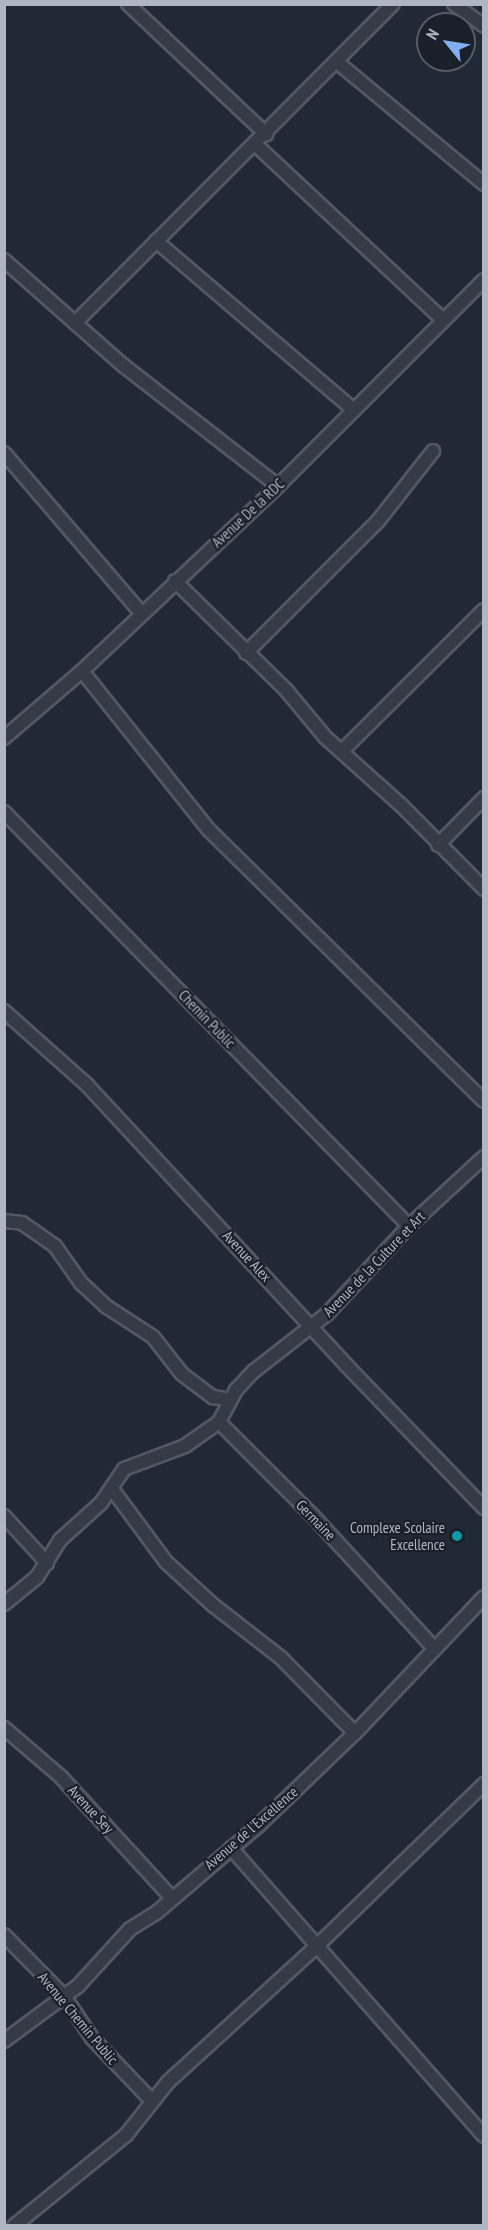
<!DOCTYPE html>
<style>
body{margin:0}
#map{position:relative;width:488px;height:2230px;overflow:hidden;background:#202935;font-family:"PT Sans Narrow",sans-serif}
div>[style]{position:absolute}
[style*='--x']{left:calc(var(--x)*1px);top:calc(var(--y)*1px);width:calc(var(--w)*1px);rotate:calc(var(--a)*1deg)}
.roads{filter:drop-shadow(2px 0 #515964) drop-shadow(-2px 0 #515964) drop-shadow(0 2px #515964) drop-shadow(0 -2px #515964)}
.minor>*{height:12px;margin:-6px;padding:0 6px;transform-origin:6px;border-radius:6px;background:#343b46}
.dots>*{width:16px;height:16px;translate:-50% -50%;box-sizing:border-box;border:3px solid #19202a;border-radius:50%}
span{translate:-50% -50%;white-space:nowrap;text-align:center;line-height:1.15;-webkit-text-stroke:4.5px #19202a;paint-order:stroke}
.street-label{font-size:15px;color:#aeb6c3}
.poi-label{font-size:15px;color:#aeb6c3}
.right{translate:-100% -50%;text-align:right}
.frame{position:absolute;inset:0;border:6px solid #aeb6c3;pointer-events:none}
.north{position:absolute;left:416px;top:12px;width:60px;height:60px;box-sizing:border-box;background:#19202a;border:2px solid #555c67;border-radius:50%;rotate:300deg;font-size:16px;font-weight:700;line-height:24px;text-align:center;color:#aeb6c3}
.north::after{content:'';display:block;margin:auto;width:21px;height:27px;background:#84aef2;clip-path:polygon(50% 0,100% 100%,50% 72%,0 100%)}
</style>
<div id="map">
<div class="roads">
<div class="minor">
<div style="--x:128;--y:4;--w:190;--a:43.3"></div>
<div style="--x:454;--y:4;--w:37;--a:36"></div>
<div style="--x:337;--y:62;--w:191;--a:39.7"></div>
<div style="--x:255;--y:144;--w:256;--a:43.1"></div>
<div style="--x:156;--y:241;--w:260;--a:40.5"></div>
<div style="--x:4;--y:260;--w:160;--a:41.5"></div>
<div style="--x:124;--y:366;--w:195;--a:37.9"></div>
<div style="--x:75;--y:323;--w:450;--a:-45.1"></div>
<div style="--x:4;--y:453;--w:211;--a:49.4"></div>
<div style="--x:175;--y:581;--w:156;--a:44.5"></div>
<div style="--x:286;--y:690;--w:61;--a:50.3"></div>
<div style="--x:325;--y:737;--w:103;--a:41.9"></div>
<div style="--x:402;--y:806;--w:117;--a:45.3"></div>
<div style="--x:246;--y:653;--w:187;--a:-45"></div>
<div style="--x:378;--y:521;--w:89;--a:-51.8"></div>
<div style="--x:82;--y:671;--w:203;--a:51.4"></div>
<div style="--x:209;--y:830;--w:386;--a:44.6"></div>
<div style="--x:4;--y:738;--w:103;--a:-40.7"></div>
<div style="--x:82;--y:671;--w:262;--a:-43.3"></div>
<div style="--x:273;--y:491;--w:298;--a:-45"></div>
<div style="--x:342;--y:751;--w:200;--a:-44.8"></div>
<div style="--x:4;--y:812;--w:579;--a:45.63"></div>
<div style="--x:438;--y:845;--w:66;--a:-45.6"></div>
<div style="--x:4;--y:1011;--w:111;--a:41.7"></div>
<div style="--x:87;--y:1085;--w:381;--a:47.2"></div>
<div style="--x:346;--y:1365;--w:199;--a:46"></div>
<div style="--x:4;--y:1221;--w:18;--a:6"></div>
<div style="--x:22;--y:1223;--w:40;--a:34.9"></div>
<div style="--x:55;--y:1246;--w:45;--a:54.9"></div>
<div style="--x:81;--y:1283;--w:35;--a:43"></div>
<div style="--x:107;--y:1307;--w:55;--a:33.1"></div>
<div style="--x:153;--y:1337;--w:47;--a:51.9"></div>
<div style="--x:182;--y:1374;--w:39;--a:37"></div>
<div style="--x:213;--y:1397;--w:18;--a:9"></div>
<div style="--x:219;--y:1422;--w:133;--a:45"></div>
<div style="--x:313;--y:1516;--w:180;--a:47.5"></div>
<div style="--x:112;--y:1489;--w:91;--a:53.5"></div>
<div style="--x:166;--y:1562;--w:64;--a:42.5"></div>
<div style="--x:213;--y:1605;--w:86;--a:37.9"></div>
<div style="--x:281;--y:1658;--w:105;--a:45.4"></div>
<div style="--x:4;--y:1516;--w:64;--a:47.5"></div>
<div style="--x:4;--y:1604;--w:43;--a:-39.3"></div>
<div style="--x:37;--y:1577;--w:44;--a:-58.1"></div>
<div style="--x:60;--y:1540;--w:55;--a:-42.1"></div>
<div style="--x:101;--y:1503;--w:41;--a:-55.9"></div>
<div style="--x:124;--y:1469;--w:65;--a:-20.7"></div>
<div style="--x:185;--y:1446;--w:42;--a:-35.2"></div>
<div style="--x:219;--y:1422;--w:36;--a:-62"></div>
<div style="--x:236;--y:1390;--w:26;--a:-47"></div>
<div style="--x:254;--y:1371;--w:93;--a:-38"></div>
<div style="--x:327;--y:1314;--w:120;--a:-47"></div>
<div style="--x:409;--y:1226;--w:102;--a:-42.6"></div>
<div style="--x:4;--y:1728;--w:75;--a:40.7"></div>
<div style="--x:61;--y:1777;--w:161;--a:47.5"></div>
<div style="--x:231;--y:1848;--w:383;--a:48.7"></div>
<div style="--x:4;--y:1935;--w:86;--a:45.5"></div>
<div style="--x:64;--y:1996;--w:50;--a:56.3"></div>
<div style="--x:92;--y:2038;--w:87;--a:46.4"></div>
<div style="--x:4;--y:2041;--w:92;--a:-36.6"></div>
<div style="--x:78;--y:1986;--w:77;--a:-47.6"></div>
<div style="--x:130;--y:1929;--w:31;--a:-32"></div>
<div style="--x:156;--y:1913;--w:135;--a:-40.5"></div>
<div style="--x:259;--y:1825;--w:133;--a:-43.8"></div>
<div style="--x:355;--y:1733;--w:187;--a:-46.5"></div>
<div style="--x:14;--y:2226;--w:144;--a:-39.1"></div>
<div style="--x:126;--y:2135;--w:68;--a:-51.6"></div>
<div style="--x:168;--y:2082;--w:205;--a:-42.4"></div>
<div style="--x:319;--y:1944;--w:230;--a:-44.1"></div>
</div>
</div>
<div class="dots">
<div style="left:457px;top:1536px;background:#0f9aa8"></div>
</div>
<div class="street-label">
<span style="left:248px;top:513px;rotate:-43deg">Avenue De la RDC</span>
<span style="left:207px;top:1019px;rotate:46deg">Chemin Public</span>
<span style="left:247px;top:1256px;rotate:47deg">Avenue Alex</span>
<span style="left:374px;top:1264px;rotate:-46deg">Avenue de la Culture et Art</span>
<span style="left:316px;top:1520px;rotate:46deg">Germaine</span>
<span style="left:91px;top:1809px;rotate:47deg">Avenue Sey</span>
<span style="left:251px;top:1828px;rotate:-41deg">Avenue de l'Excellence</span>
<span style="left:78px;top:2018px;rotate:50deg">Avenue Chemin Public</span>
</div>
<div class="poi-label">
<span class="right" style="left:445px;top:1536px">Complexe Scolaire<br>Excellence</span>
</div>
<div class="frame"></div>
<div class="north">N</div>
</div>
